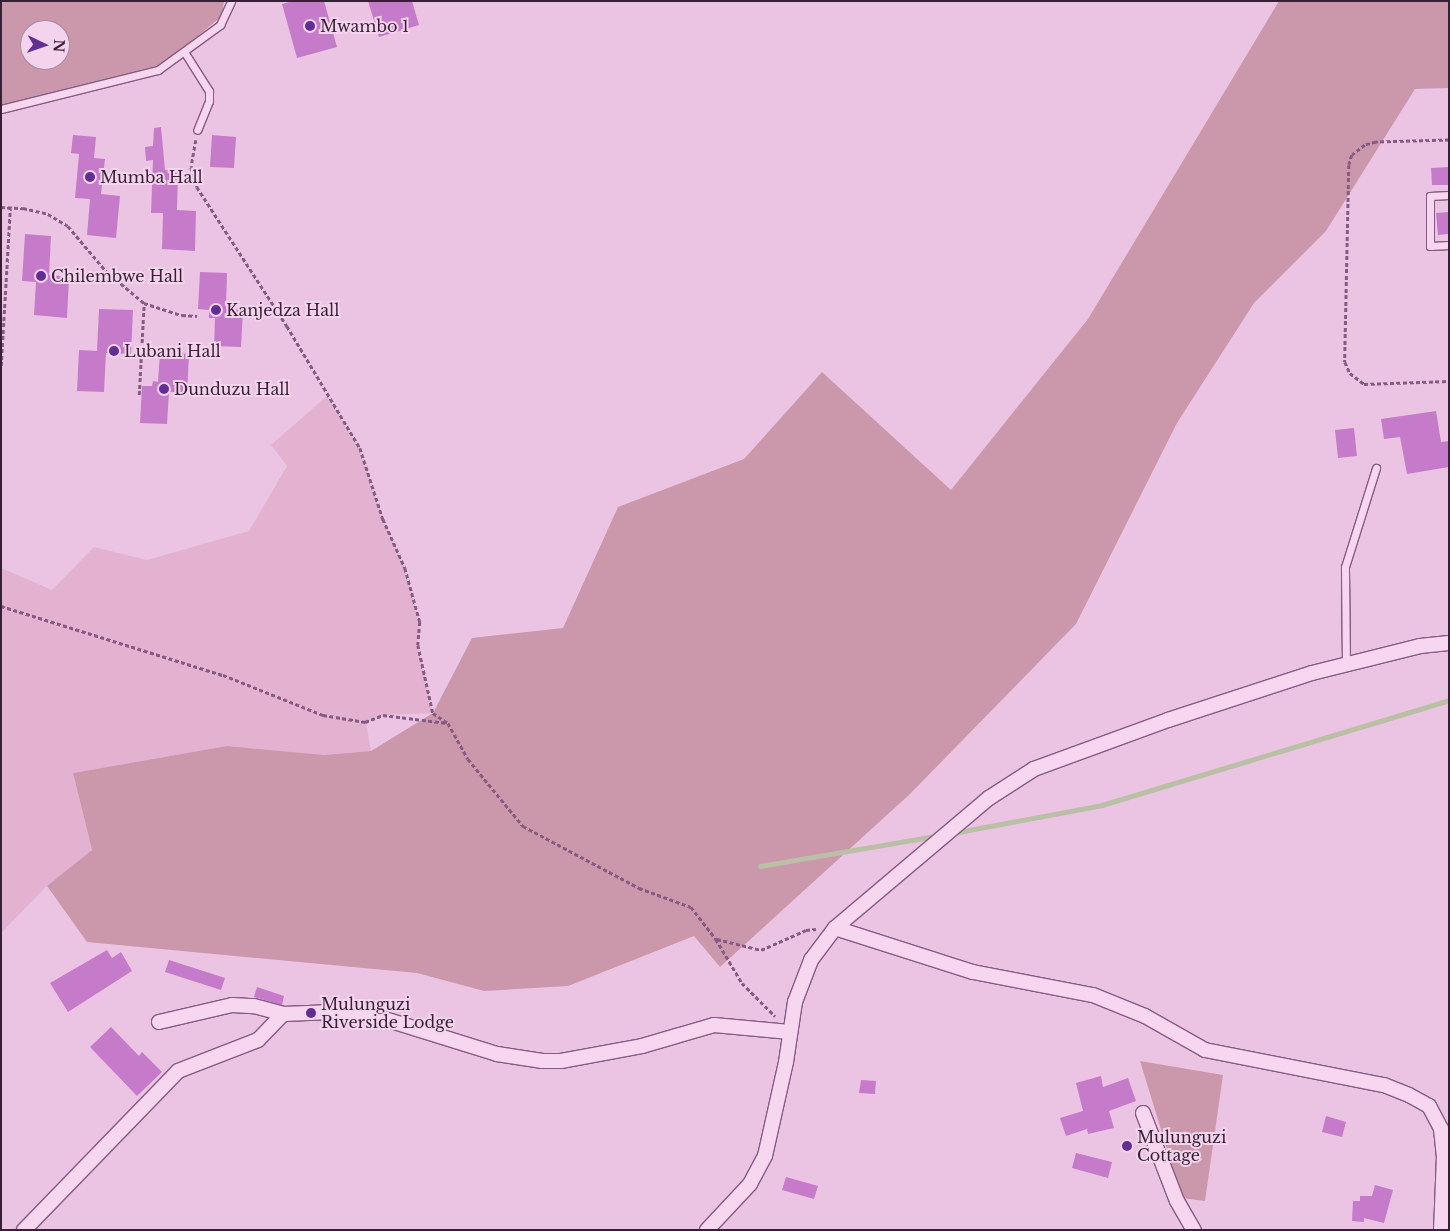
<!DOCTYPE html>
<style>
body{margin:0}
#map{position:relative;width:1450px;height:1231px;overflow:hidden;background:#ecc4e3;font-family:"Libre Baskerville",serif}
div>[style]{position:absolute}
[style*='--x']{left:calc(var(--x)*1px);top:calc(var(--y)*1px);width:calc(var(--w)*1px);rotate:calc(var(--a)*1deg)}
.farmland>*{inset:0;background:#e2b2d0}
.green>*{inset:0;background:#ca98aa}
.stream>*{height:4.5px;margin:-2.25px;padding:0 2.25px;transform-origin:2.25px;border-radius:2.25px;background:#b9c0a6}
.building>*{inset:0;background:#c57bc9}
.path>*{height:2.5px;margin-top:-1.25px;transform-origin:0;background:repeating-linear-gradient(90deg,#865b83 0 4px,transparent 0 6.5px)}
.roads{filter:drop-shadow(1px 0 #865b83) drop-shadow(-1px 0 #865b83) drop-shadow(0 1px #865b83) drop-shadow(0 -1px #865b83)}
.service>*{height:7px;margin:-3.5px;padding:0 3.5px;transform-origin:3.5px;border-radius:3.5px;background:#f7d7f0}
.minor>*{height:14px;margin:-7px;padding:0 7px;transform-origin:7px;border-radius:7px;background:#f7d7f0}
.dots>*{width:14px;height:14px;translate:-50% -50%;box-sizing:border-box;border:2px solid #f4d3ec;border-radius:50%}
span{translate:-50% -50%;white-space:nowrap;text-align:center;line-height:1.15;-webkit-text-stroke:4px #f4d3ec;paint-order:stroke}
.poi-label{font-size:16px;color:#371f36}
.left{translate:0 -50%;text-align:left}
.frame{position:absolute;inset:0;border:2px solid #371f36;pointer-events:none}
.north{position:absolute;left:20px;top:20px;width:50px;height:50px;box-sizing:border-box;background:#f4d3ec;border:1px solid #a88ba3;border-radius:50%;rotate:93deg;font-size:14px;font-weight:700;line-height:20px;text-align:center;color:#371f36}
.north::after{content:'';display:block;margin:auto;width:18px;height:22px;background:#632e93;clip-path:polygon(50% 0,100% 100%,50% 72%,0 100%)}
</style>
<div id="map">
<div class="farmland">
<div style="clip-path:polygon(327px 396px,360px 448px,383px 519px,405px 568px,420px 622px,418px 646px,433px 713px,383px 715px,366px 722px,371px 751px,324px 755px,227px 746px,73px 773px,92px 851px,47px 886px,1px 933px,1px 568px,52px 590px,94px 547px,147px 560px,249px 531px,287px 466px,271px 445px)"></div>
</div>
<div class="green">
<div style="clip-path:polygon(evenodd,1px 1px,224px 1px,222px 16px,153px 73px,1px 108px,1px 1px,30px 30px,60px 30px,60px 60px,30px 60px,30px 30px)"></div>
<div style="clip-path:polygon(1279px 1px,1449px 1px,1449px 88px,1415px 89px,1326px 231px,1254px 303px,1177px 423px,1076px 624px,910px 794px,720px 967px,694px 936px,568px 986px,484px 991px,417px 973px,87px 942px,47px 886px,92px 850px,73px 773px,227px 746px,324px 755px,371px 751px,433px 713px,472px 638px,563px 628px,618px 507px,744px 459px,822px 372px,951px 490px,1088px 319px)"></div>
<div style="clip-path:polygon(1140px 1061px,1223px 1075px,1205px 1201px,1182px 1198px)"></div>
</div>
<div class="stream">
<div style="--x:953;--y:833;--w:152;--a:-10.6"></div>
<div style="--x:1102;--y:805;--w:363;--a:-16.8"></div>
<div style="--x:760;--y:866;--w:179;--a:-9.7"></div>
</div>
<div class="building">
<div style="clip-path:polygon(293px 1px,324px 1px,337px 47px,297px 58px,282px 4px)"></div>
<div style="clip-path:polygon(368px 1px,412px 1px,419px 25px,379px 37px)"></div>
<div style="clip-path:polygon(161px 127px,165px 170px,178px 170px,177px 210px,196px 211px,195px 251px,162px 249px,163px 213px,151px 213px,153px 160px,146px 161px,145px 147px,153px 146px,154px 128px)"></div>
<div style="clip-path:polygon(73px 135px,96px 137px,94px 158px,105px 159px,101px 194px,120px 196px,116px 238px,87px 235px,90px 199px,75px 198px,79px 154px,71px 153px)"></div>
<div style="clip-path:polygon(212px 135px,236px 137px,234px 168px,210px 167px)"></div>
<div style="clip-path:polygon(1449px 167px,1449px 185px,1432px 185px,1431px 168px)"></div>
<div style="clip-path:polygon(1449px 212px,1449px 234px,1438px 235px,1436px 213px)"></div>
<div style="clip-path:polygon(25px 234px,51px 236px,49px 275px,69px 277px,67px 318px,34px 315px,36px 282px,22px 281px)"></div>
<div style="clip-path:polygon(200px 272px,227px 273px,226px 309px,243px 310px,241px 347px,214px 346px,215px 318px,209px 318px,209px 310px,198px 309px)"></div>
<div style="clip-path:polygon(99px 309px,133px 310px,131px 354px,106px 353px,104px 392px,77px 391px,79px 350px,97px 351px)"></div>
<div style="clip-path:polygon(160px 352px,189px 354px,187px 393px,169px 392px,167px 424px,140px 423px,142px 386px,152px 386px,153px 381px,158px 382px)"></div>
<div style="clip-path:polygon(1436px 411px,1441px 442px,1449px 441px,1449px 467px,1407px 474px,1400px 437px,1384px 439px,1381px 419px)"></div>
<div style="clip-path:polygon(1354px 428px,1357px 456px,1338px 458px,1335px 430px)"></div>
<div style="clip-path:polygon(107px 950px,112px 958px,121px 952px,132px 971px,68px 1012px,50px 983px)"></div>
<div style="clip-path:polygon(169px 960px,225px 978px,221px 990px,165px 972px)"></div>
<div style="clip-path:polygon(257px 987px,284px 996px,282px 1005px,254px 997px)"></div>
<div style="clip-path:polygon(111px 1027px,139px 1056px,142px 1052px,162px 1072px,137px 1096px,90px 1047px)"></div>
<div style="clip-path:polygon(1101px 1076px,1103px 1087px,1128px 1078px,1136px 1101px,1109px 1111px,1114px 1128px,1088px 1134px,1087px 1129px,1066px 1136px,1060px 1118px,1083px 1111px,1076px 1083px)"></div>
<div style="clip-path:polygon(861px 1080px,876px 1081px,875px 1094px,859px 1093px)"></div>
<div style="clip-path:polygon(1326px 1116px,1346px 1122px,1342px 1137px,1322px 1132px)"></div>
<div style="clip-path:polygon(1076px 1153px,1112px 1162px,1108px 1178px,1072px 1168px)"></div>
<div style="clip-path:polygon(786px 1177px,818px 1186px,814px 1199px,782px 1190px)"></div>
<div style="clip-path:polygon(1375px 1185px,1393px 1190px,1384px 1223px,1364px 1218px,1364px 1222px,1352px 1221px,1353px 1201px,1360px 1201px,1360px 1196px,1372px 1196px)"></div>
</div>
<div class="path">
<div style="--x:196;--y:140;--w:27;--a:100"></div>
<div style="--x:191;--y:167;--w:21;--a:73"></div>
<div style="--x:197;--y:187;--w:166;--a:57.1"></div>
<div style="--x:287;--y:326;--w:142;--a:59.1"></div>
<div style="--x:360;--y:448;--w:75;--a:72.1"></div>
<div style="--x:383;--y:519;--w:54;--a:65.8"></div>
<div style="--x:405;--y:568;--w:56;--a:74.5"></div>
<div style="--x:420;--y:622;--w:23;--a:95"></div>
<div style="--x:418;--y:645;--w:70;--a:77.6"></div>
<div style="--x:433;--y:713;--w:18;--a:34"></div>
<div style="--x:448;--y:723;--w:41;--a:60.9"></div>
<div style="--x:468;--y:759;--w:87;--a:50.6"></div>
<div style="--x:523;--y:826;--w:132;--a:28.1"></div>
<div style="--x:639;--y:888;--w:55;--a:20.1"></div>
<div style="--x:691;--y:907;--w:41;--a:52"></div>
<div style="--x:716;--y:939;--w:51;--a:59.4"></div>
<div style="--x:742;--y:983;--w:47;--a:45"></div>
<div style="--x:1449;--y:140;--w:73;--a:178.4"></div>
<div style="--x:1376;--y:142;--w:11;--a:165"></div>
<div style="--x:1365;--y:145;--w:16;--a:142"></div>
<div style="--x:1352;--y:155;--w:10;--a:107"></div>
<div style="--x:1349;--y:165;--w:197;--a:91.2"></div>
<div style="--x:1345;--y:362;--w:12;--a:66"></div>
<div style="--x:1350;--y:373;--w:18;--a:38"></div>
<div style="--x:1364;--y:384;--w:85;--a:-2"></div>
<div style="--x:1;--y:207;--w:22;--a:3"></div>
<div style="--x:23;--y:208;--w:26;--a:13"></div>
<div style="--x:48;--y:214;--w:23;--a:31"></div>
<div style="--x:68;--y:226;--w:59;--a:49.8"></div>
<div style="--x:106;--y:271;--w:50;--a:40.1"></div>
<div style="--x:144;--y:303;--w:40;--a:18"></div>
<div style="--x:182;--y:315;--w:15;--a:4"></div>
<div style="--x:1;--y:366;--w:158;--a:-86.7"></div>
<div style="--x:139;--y:395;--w:92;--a:-86.9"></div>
<div style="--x:1;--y:606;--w:232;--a:17.3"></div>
<div style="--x:223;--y:675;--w:108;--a:21.8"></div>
<div style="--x:323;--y:715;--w:43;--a:9.5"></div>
<div style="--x:365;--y:722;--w:19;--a:-21"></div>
<div style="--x:383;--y:715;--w:64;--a:7.1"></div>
<div style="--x:717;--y:939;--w:45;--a:14"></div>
<div style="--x:761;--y:950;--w:49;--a:-24"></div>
<div style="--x:806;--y:930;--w:10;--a:-6"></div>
</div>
<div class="roads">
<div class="service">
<div style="--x:185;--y:53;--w:45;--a:57.7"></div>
<div style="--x:209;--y:91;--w:10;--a:90"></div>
<div style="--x:209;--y:101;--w:31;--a:112"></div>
<div style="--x:1;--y:109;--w:162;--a:-14"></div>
<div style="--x:158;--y:70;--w:77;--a:-36"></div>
<div style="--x:220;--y:25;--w:26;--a:-65"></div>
<div style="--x:1449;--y:195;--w:19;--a:177"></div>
<div style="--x:1430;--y:196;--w:50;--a:90"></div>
<div style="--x:1430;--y:246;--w:19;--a:-3"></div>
<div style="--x:1346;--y:665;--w:98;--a:-90.6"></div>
<div style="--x:1345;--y:567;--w:104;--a:-72.6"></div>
</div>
<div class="minor">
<div style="--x:835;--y:928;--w:145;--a:17.7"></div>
<div style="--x:973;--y:972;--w:122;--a:10.9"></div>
<div style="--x:1093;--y:995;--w:56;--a:22"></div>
<div style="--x:1145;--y:1016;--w:69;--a:29.5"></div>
<div style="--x:1205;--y:1050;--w:182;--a:11.1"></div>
<div style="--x:1384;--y:1085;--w:27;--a:22"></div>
<div style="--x:1409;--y:1095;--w:23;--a:29"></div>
<div style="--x:1429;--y:1106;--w:26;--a:62"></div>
<div style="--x:1441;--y:1129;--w:27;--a:84"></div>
<div style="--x:1444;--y:1156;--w:74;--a:92.3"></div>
<div style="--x:159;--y:1022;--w:75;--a:-13.1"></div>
<div style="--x:232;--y:1005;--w:22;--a:3"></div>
<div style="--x:254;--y:1006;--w:30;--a:15"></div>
<div style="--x:1143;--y:1113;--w:94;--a:68.9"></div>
<div style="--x:1177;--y:1201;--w:34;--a:60"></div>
<div style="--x:24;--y:1230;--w:221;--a:-45.9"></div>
<div style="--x:178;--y:1071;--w:86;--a:-21.2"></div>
<div style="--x:258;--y:1040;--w:36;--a:-46"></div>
<div style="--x:283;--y:1014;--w:76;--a:-2.3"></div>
<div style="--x:359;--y:1011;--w:145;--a:17.3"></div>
<div style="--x:497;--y:1054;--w:46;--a:8.8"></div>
<div style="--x:542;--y:1061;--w:19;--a:0"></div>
<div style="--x:561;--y:1061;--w:82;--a:-10.5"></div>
<div style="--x:642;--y:1046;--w:75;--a:-16.3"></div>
<div style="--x:714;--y:1025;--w:76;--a:5.3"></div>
<div style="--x:707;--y:1230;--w:63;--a:-46.9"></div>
<div style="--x:750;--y:1184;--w:32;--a:-62"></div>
<div style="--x:765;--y:1156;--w:96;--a:-77.4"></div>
<div style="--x:786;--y:1062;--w:61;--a:-81.5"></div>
<div style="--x:795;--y:1002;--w:45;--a:-69.1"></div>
<div style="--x:811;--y:960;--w:40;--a:-53"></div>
<div style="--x:835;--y:928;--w:202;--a:-40.2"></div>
<div style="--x:989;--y:798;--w:54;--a:-32.8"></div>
<div style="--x:1034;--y:769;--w:143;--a:-20.1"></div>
<div style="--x:1168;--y:720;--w:151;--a:-18.1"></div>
<div style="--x:1312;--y:673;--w:111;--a:-14"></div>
<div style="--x:1420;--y:646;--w:29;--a:-6"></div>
</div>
</div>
<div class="dots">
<div style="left:310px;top:26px;background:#632e93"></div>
<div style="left:90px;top:177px;background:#632e93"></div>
<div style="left:41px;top:276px;background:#632e93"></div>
<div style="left:216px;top:310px;background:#632e93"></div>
<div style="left:114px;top:351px;background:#632e93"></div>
<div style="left:164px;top:389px;background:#632e93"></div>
<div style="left:311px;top:1013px;background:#632e93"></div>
<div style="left:1127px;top:1146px;background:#632e93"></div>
</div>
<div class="poi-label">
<span class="left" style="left:320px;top:26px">Mwambo 1</span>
<span class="left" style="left:100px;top:177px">Mumba Hall</span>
<span class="left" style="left:51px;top:276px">Chilembwe Hall</span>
<span class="left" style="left:226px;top:310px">Kanjedza Hall</span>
<span class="left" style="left:124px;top:351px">Lubani Hall</span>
<span class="left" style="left:174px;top:389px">Dunduzu Hall</span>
<span class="left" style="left:321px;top:1013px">Mulunguzi<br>Riverside Lodge</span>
<span class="left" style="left:1137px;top:1146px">Mulunguzi<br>Cottage</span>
</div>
<div class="frame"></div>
<div class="north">N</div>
</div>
